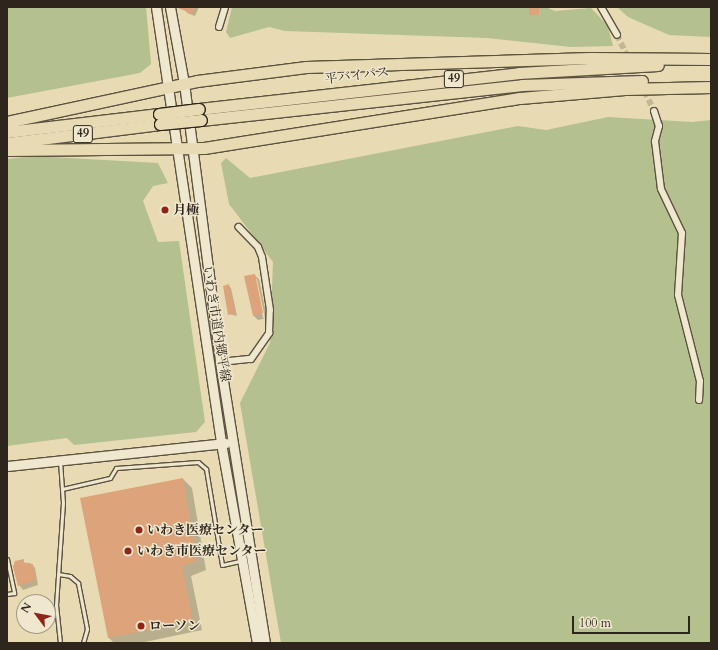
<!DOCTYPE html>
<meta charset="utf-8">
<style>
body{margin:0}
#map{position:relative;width:718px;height:650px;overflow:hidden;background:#e8dbb3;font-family:Cardo,"Noto Serif JP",serif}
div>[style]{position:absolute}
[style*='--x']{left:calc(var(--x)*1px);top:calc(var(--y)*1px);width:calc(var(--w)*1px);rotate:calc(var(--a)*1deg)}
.green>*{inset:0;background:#b4c08e}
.shadow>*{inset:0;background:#0003}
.building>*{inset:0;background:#dda37a}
.street-tunnel>*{height:6px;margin-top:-3px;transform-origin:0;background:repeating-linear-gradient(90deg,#c3b795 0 6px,transparent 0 9px)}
.roads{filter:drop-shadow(1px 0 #5c5242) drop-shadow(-1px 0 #5c5242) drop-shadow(0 1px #5c5242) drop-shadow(0 -1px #5c5242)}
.lane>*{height:3px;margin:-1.5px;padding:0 1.5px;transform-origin:1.5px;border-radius:1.5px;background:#f0e8ce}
.street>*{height:6px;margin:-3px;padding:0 3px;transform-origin:3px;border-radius:3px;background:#f0e8ce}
.secondary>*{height:9px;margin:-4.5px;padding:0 4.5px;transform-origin:4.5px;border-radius:4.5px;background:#f0e8ce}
.highway>*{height:11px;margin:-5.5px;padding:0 5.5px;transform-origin:5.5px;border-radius:5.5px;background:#e8dbb3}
.bridges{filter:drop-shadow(1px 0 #2e251c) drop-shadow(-1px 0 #2e251c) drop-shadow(0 1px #2e251c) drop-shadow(0 -1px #2e251c)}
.highway-bridge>*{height:11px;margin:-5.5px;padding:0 5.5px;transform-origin:5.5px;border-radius:5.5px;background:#e8dbb3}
.dots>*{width:11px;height:11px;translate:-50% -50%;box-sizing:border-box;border:2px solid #f0e8ce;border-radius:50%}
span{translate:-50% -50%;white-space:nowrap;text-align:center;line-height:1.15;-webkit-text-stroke:3px #f0e8ce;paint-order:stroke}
.shield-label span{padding:1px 3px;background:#f0e8ce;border:1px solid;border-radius:3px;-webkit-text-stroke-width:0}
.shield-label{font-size:12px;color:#2e251c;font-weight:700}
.street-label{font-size:13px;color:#2e251c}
.poi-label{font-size:13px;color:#2e251c;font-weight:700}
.left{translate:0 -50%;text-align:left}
.frame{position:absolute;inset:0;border:8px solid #2e251c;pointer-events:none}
.north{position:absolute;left:16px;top:594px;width:40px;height:40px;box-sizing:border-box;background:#f0e8ce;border:1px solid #a29a87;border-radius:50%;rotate:302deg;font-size:11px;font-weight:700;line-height:16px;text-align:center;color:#2e251c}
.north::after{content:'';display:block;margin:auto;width:14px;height:18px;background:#8f2418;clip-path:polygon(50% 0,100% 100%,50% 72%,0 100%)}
.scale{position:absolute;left:572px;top:616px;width:118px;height:18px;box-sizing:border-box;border:2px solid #2e251c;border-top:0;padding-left:5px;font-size:12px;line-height:14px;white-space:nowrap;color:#2e251c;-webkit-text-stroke:3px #f0e8ce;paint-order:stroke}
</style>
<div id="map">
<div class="green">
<div style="clip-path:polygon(7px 7px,146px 7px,151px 64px,140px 73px,7px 98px)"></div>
<div style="clip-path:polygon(232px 7px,546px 7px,555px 11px,591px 8px,608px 26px,613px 46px,571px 47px,487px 38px,285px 31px,269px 27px,230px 38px,226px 32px)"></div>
<div style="clip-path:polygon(617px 7px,711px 7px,711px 37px,669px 35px,628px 17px)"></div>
<div style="clip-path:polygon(608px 117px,692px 122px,711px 120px,711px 643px,281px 643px,240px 403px,270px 343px,273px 262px,229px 204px,221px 163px,226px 158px,250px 178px,518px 126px,546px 130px)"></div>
<div style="clip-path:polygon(33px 156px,158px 163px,168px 183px,153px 186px,143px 201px,158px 242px,179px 241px,205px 422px,196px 432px,74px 445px,67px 438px,7px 446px,7px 159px)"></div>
</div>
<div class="shadow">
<div style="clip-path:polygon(185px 7px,199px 7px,195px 16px,187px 13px)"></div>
<div style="clip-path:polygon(evenodd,254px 275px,259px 279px,267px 318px,258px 320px,253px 315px,254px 275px,255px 279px,257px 279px,265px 318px,263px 318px,255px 279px)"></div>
<div style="clip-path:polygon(228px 286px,231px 288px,237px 316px,229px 314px)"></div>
<div style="clip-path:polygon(183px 479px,192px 488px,206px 570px,191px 576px,202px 630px,140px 643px,114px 643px,109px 638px,81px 499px)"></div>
<div style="clip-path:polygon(16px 562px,30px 563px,35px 568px,38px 585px,23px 590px,19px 585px)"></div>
</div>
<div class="building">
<div style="clip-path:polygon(176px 7px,195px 7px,192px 14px)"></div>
<div style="clip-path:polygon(529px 8px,539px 8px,539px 15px,529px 15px)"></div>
<div style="clip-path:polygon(255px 274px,263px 313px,253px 316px,244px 276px)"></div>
<div style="clip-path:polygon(229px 284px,235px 313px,228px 315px,223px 286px)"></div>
<div style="clip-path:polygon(183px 478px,197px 561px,182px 566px,193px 621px,108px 638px,80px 498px)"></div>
<div style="clip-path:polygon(24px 559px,24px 563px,33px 564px,36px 580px,18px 586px,13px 567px,15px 561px)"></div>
</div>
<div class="street-tunnel">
<div style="--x:617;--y:35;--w:85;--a:64"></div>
</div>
<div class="roads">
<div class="lane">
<div style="--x:62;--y:489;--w:49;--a:-12.9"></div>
<div style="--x:110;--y:478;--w:12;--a:-59"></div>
<div style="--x:116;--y:468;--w:82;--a:-4.2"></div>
<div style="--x:198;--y:462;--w:11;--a:41"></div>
<div style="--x:206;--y:469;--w:97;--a:80.5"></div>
<div style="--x:222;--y:565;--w:18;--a:-13"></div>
<div style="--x:7;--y:559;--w:35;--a:78"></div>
<div style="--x:14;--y:593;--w:7;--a:172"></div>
<div style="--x:58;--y:574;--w:12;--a:9"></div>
<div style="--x:70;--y:576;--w:11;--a:41"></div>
<div style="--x:78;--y:583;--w:47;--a:78.9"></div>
<div style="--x:87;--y:629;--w:15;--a:106"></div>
<div style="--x:60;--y:643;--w:38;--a:-96"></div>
<div style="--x:56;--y:605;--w:102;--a:-86.1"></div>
<div style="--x:63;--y:503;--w:42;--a:-94.1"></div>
</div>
<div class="street">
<div style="--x:601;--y:7;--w:32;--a:60"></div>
<div style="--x:219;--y:27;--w:21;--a:-73"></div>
<div style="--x:654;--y:111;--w:16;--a:72"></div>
<div style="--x:659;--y:126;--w:16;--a:105"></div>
<div style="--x:655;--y:141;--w:48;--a:82.9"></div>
<div style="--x:661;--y:189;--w:49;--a:64.5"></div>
<div style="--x:682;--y:233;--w:62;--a:93.7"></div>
<div style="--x:678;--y:295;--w:89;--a:75.7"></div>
<div style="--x:700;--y:381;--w:19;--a:93"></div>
<div style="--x:220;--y:362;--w:31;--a:-6"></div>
<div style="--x:251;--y:359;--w:32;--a:-55"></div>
<div style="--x:269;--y:333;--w:23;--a:-88"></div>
<div style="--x:270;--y:310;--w:54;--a:-98.6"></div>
<div style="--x:262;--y:257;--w:11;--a:-112"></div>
<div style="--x:258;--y:247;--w:28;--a:-134"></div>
</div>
<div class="secondary">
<div style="--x:156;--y:7;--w:441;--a:81.5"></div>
<div style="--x:221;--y:443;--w:203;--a:79.8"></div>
<div style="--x:170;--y:7;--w:77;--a:79.6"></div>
<div style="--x:184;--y:83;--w:281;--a:82.6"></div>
<div style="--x:220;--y:362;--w:285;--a:80.9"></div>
<div style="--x:7;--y:466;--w:220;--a:-6"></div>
</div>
<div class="highway">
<div style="--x:199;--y:109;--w:322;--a:-6.4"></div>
<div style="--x:519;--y:73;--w:139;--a:-3.3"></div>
<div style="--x:201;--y:120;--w:323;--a:-6.2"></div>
<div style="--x:522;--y:85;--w:120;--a:-1.9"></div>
<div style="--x:7;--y:122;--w:194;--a:-12.2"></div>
<div style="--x:197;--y:81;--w:110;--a:-7.3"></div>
<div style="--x:306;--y:67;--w:284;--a:-1.8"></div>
<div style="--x:590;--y:58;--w:121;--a:0.5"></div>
<div style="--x:7;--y:132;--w:153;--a:-6.8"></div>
<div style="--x:8;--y:143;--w:153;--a:-7.1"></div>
<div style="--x:7;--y:150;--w:197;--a:-0.6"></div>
<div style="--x:204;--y:148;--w:320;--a:-9"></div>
<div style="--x:520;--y:98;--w:105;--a:-4.9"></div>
<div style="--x:625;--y:89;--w:86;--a:-1.3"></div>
</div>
</div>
<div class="bridges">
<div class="highway-bridge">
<div style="--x:159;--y:114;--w:40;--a:-7.1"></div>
<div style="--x:160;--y:124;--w:41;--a:-5.6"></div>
</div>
</div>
<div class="dots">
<div style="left:165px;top:210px;background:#8f2418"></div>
<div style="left:139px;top:530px;background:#8f2418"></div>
<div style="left:128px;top:551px;background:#8f2418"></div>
<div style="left:141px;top:626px;background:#8f2418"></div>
</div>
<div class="shield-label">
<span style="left:454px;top:79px">49</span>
<span style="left:83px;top:134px">49</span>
</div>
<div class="street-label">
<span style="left:357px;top:76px;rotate:-7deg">平バイパス</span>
<span style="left:216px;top:324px;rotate:81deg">いわき市道内郷平線</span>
</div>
<div class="poi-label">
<span class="left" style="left:173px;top:210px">月極</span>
<span class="left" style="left:147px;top:530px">いわき医療センター</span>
<span class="left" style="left:137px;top:551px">いわき市医療センター</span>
<span class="left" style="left:149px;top:626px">ローソン</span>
</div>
<div class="frame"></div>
<div class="north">N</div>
<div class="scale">100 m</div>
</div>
